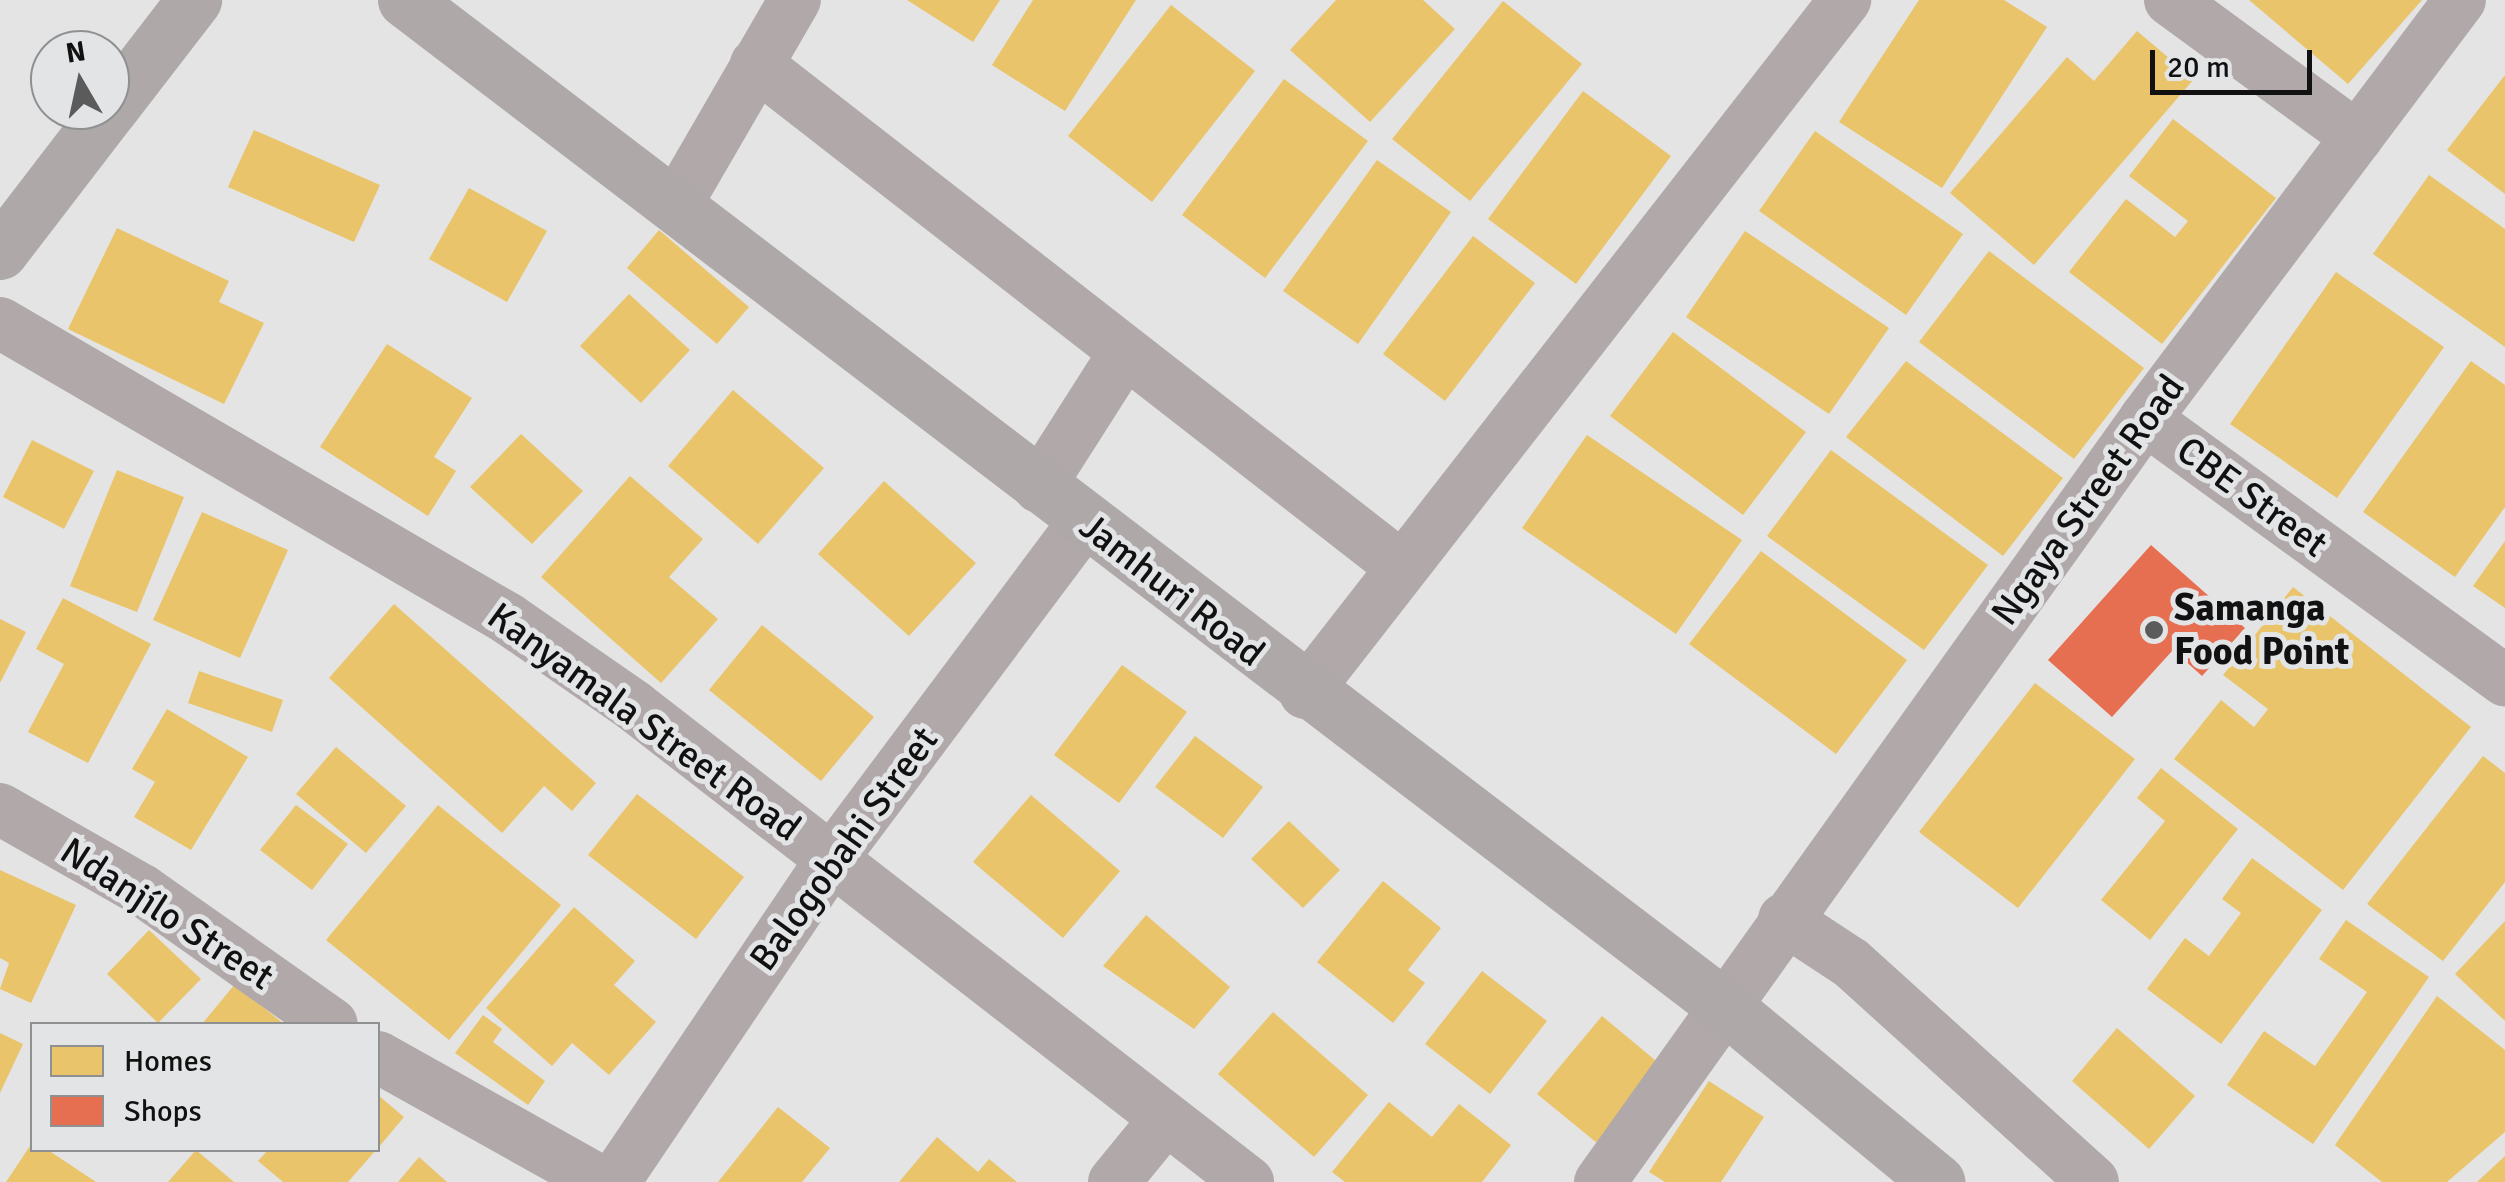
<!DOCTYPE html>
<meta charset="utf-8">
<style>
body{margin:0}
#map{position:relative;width:2505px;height:1182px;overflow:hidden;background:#e4e4e5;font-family:Signika,sans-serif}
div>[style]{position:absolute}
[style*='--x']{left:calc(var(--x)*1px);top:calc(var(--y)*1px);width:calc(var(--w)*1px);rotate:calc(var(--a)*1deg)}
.homes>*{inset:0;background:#e9c46a}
.shops>*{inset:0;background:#e76f51}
.street>*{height:52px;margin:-26px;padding:0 26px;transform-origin:26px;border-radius:26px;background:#b1a9a9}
.secondary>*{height:55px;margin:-27.5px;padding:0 27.5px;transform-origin:27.5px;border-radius:27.5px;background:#afa8a9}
.dots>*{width:28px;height:28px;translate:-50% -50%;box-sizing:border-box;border:5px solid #e3e4e6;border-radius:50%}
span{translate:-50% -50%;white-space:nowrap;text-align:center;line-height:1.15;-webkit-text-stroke:10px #e3e4e6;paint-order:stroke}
.street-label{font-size:38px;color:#111}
.poi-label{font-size:38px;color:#111;font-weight:700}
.left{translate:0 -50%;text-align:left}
.legend{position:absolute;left:30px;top:1022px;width:350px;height:130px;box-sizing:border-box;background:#e3e4e6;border:2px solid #8f9091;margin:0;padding:12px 18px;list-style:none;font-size:30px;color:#111}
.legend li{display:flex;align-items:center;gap:20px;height:50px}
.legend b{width:50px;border:2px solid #8f9091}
.north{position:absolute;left:30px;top:30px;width:100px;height:100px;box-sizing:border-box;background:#e3e4e6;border:2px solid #8f9091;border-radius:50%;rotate:351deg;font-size:28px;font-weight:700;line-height:40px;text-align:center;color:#111}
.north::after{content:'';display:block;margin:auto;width:35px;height:45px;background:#5b5b5b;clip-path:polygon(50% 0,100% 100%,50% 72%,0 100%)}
.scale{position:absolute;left:2150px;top:50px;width:162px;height:45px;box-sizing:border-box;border:5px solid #111;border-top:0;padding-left:12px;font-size:30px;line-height:35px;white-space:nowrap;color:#111;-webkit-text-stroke:8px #e3e4e6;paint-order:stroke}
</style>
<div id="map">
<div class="homes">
<div style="clip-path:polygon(907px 0,1000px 0,973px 42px)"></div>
<div style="clip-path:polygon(1033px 0,1136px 0,1065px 111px,992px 65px)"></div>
<div style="clip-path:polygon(1336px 0,1423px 0,1455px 29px,1370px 122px,1290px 50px)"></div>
<div style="clip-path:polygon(1919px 0,2004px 0,2047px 27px,1942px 188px,1839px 122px)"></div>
<div style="clip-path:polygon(2249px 0,2422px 0,2348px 84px)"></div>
<div style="clip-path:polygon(1503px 1px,1582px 64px,1470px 201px,1392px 139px)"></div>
<div style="clip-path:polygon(1171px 5px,1255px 71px,1152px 202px,1068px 136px)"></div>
<div style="clip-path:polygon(2137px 31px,2194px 79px,2034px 265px,1950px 193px,2067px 57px,2094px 81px)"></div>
<div style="clip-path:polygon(2505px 75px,2505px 194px,2447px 150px)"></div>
<div style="clip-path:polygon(1284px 79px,1368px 141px,1265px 278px,1182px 215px)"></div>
<div style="clip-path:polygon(1583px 91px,1671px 156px,1576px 284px,1488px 219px)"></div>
<div style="clip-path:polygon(2173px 119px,2276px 198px,2162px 344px,2069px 272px,2126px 199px,2175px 237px,2188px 221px,2129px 176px)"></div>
<div style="clip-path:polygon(254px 130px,380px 185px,354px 242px,228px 187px)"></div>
<div style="clip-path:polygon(1815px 131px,1963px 234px,1906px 315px,1759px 211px)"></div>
<div style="clip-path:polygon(1377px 160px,1451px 212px,1358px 344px,1283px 291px)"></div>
<div style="clip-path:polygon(2429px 175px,2505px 229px,2505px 347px,2373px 254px)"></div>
<div style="clip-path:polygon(469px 188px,547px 231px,507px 302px,429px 259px)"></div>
<div style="clip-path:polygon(117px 228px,229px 281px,219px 302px,264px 323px,224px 404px,68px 329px)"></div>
<div style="clip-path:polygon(659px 230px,749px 307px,717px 344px,627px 268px)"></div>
<div style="clip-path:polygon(1745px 231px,1889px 328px,1829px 414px,1686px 317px)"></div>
<div style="clip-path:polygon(1473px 236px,1535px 283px,1445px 401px,1383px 354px)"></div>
<div style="clip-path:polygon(1989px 251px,2144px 368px,2074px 459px,1919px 342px)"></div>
<div style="clip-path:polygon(2336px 272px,2444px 347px,2337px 498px,2230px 424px)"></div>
<div style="clip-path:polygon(629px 294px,690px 350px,641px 403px,580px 346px)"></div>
<div style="clip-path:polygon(1673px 332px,1806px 432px,1743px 515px,1610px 416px)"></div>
<div style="clip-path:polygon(387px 344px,472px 398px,434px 457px,456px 471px,428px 516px,320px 447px)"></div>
<div style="clip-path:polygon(1906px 361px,2063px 478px,2003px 556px,1846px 437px)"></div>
<div style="clip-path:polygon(2471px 361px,2505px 385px,2505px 507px,2455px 577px,2363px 512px)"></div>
<div style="clip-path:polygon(733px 390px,824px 468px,758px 544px,668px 466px)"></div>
<div style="clip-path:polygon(521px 434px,583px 491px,532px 544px,470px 487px)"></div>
<div style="clip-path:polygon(1587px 435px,1742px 540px,1676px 634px,1522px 528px)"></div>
<div style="clip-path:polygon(32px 440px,94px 471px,64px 529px,3px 497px)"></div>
<div style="clip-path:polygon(1831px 450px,1988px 565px,1924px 650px,1767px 536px)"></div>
<div style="clip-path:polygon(117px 470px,184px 497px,137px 612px,70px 586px)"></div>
<div style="clip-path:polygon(630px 476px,703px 539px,669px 577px,718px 619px,661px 683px,541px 577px)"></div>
<div style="clip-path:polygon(884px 481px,976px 563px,909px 636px,818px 554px)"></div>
<div style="clip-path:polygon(202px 512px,288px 550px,240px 658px,153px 620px)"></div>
<div style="clip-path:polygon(2505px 541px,2505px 608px,2473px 586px)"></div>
<div style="clip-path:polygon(1761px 551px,1907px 660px,1836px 754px,1689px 644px)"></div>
<div style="clip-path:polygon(2293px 587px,2471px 727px,2343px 890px,2174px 759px,2221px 700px,2254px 727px,2268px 709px,2223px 675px)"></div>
<div style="clip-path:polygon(63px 598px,151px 644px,88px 763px,28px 732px,64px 664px,36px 649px)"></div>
<div style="clip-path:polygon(394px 604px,596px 783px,572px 811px,544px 786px,502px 833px,329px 678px)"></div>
<div style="clip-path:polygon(0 619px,26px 632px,0 683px)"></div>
<div style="clip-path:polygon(762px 625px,874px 717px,821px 781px,709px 690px)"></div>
<div style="clip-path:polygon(1122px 665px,1187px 712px,1119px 803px,1054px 755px)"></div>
<div style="clip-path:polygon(199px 671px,283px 700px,272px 732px,188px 703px)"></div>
<div style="clip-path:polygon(2035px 683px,2135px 759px,2018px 908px,1919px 832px)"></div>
<div style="clip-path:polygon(167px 709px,248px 757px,191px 850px,134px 817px,155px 782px,132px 769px)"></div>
<div style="clip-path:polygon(1195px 736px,1263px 787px,1223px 838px,1155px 787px)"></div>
<div style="clip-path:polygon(336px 747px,406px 806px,366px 853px,296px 794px)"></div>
<div style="clip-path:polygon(2483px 756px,2505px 773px,2505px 882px,2443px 961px,2367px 904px)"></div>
<div style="clip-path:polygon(2161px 768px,2238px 829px,2150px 940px,2101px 900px,2165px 821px,2137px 798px)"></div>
<div style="clip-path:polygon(637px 794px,744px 877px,696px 939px,588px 855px)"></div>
<div style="clip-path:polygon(1031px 795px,1120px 871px,1063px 938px,973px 862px)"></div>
<div style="clip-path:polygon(296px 805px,348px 844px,312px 890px,260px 850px)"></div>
<div style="clip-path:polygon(438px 805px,561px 905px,449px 1040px,326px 940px)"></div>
<div style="clip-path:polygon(1289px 821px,1340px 870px,1303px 908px,1251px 859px)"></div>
<div style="clip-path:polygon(2252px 858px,2322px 910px,2221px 1044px,2147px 989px,2185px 938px,2209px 956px,2241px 913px,2222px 899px)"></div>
<div style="clip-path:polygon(0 870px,76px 905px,31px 1003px,0 989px,9px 963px,0 958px)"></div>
<div style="clip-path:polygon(1383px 881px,1441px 928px,1408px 970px,1425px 983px,1393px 1023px,1317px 962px)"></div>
<div style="clip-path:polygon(574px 907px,635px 961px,614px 985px,656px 1022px,609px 1075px,572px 1043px,552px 1066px,486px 1008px)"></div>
<div style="clip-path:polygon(1146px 915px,1230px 987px,1194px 1029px,1103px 966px)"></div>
<div style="clip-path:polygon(2346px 920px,2429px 977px,2313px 1144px,2227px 1085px,2264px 1031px,2315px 1066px,2367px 992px,2319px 959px)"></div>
<div style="clip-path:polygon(2505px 921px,2505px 1021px,2455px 974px)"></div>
<div style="clip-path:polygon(149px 930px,201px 979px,158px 1023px,107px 974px)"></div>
<div style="clip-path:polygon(1482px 971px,1547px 1021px,1490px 1094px,1425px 1044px)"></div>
<div style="clip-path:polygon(235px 984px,284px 1024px,202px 1024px)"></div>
<div style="clip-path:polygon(2437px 996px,2505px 1050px,2505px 1132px,2447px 1182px,2382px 1182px,2335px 1145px)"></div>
<div style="clip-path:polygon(1273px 1012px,1368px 1095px,1314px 1157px,1218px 1074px)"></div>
<div style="clip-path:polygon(483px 1015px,502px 1029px,493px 1042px,545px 1081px,528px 1105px,455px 1053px)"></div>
<div style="clip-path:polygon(1602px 1016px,1661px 1065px,1597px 1143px,1537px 1094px)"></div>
<div style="clip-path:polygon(2117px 1028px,2195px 1096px,2149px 1149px,2072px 1081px)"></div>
<div style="clip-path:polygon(0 1033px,23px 1044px,0 1093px)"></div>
<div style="clip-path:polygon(1709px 1081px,1764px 1117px,1721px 1182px,1665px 1182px,1649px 1172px)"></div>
<div style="clip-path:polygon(378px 1095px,404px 1117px,378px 1148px)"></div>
<div style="clip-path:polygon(1389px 1102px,1432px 1137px,1459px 1104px,1511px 1145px,1482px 1182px,1345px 1182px,1332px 1172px)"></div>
<div style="clip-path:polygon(778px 1107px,830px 1148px,802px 1182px,718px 1182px)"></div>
<div style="clip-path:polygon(937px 1137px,978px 1172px,989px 1159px,1017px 1182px,899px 1182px)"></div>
<div style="clip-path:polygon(32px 1143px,32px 1150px,48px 1150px,96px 1182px,6px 1182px)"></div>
<div style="clip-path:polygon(196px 1150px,234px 1182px,168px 1182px)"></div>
<div style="clip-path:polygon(268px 1150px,376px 1150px,348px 1182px,283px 1182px,258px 1161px)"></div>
<div style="clip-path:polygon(2505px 1156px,2505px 1182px,2477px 1182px)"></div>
<div style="clip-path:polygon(419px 1157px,447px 1182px,398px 1182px)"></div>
</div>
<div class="shops">
<div style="clip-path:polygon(2151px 545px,2245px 628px,2202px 676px,2173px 650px,2112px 717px,2048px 660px)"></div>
</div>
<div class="street">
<div style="--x:2170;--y:0;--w:232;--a:36.2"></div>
<div style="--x:756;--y:64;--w:819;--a:37.91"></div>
<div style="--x:676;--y:205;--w:237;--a:-59.9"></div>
<div style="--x:0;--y:323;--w:587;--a:30.19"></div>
<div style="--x:507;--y:618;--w:155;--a:34.7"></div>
<div style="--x:634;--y:706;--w:777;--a:37.78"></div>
<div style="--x:2145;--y:419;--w:445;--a:36"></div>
<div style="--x:1039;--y:487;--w:160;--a:-57.5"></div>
<div style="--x:1305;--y:693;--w:879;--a:-52.07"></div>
<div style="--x:0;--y:809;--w:163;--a:29.7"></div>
<div style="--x:142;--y:890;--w:232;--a:35.2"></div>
<div style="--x:1784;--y:919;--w:80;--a:33.3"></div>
<div style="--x:1851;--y:963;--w:326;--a:42.1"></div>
<div style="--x:378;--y:1057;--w:257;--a:29.2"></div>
<div style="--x:614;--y:1182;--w:388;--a:-56"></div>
<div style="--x:831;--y:860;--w:422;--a:-53.2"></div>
<div style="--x:1114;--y:1182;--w:77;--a:-50.8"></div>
<div style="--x:1600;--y:1182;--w:938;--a:-54.46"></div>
<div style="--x:2145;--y:419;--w:524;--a:-53.06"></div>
</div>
<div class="secondary">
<div style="--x:405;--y:0;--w:1657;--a:37.33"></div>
<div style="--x:1723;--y:1005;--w:278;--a:39.5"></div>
<div style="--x:110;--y:109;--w:138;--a:-52.4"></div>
<div style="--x:0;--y:252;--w:179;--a:-52.5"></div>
</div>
<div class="dots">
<div style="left:2154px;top:630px;background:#5b5b5b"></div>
</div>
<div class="street-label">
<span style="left:2252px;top:497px;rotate:36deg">CBE Street</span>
<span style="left:2088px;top:500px;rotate:-54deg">Ngaya Street Road</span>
<span style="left:1172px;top:590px;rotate:38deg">Jamhuri Road</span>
<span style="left:644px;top:722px;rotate:36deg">Kanyamala Street Road</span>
<span style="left:844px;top:849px;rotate:-54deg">Balogobahi Street</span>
<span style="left:167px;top:914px;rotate:33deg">Ndanjílo Street</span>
</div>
<div class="poi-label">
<span class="left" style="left:2174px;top:630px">Samanga<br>Food Point</span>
</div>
<ul class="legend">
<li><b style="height:28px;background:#e9c46a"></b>Homes</li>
<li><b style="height:28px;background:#e76f51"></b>Shops</li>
</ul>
<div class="north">N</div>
<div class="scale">20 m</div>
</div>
